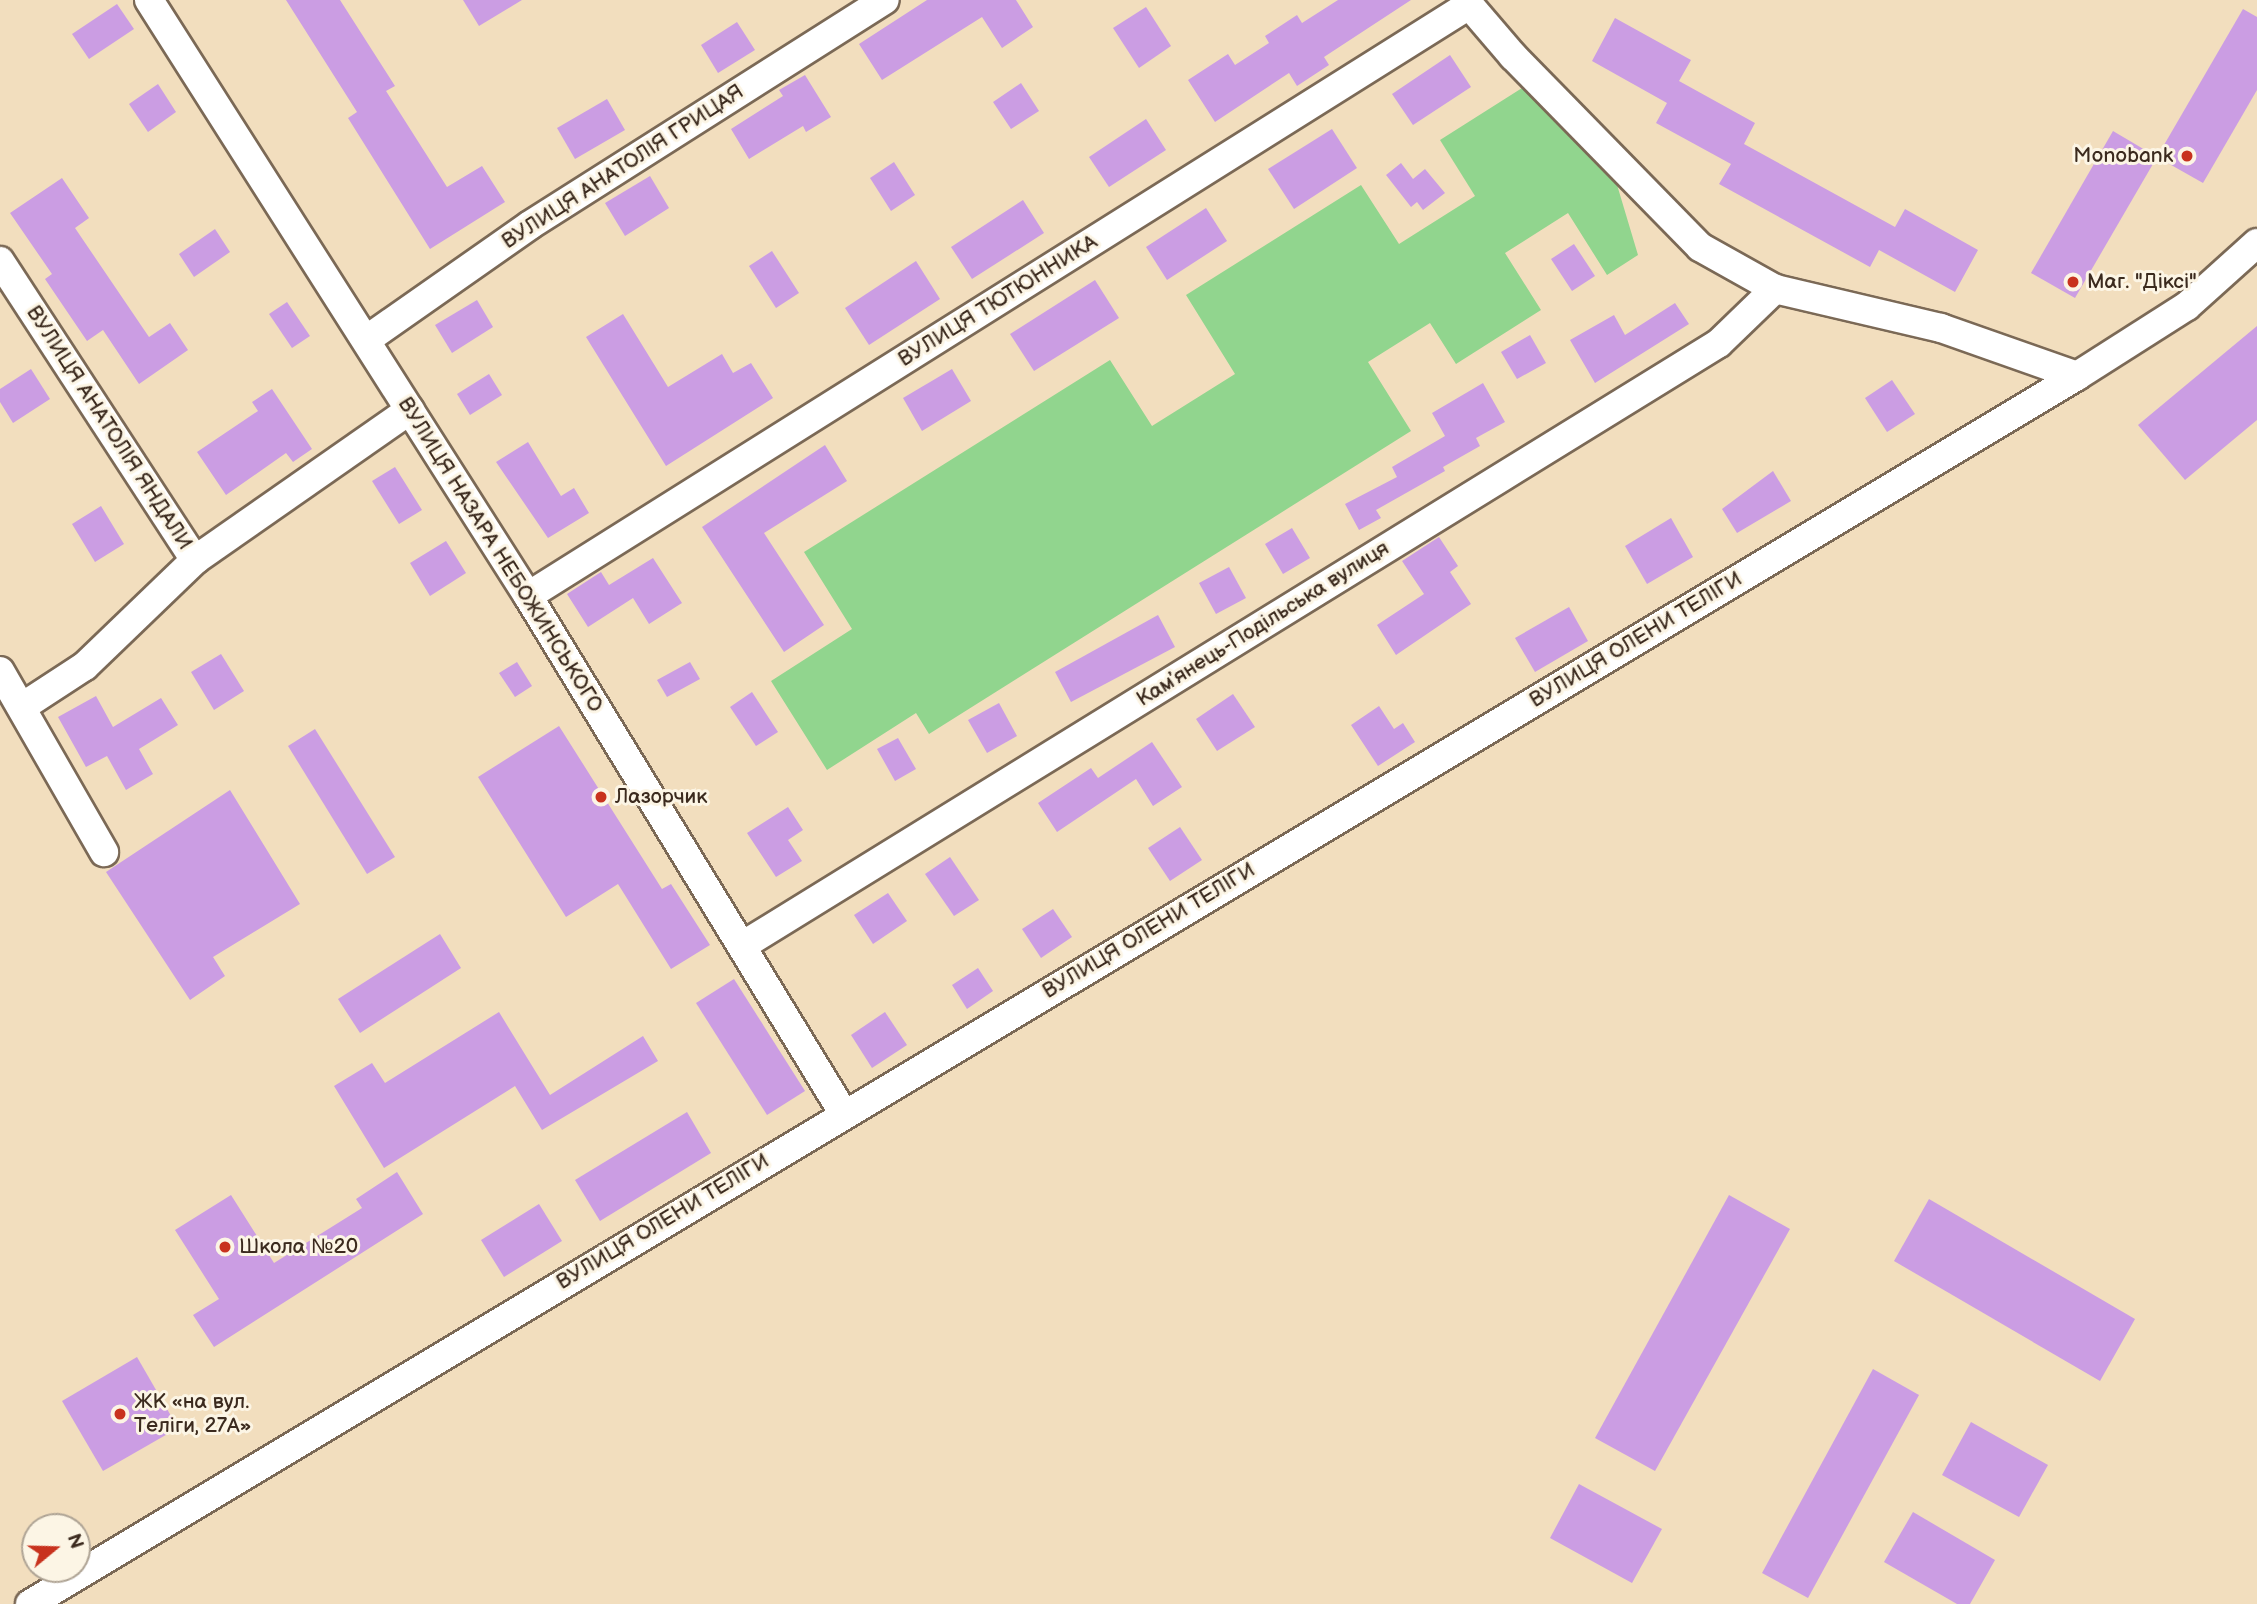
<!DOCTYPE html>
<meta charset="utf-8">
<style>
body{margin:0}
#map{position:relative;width:2257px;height:1604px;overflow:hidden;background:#f2debe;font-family:"Balsamiq Sans",sans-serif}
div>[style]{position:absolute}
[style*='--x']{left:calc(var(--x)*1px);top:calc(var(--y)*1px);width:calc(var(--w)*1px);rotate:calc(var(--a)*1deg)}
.green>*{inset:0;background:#91d58e}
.building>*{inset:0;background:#cb9de3}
.roads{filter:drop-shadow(2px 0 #7b6956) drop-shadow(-2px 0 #7b6956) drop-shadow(0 2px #7b6956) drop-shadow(0 -2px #7b6956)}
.street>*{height:28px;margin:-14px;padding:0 14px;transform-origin:14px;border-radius:14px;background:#fff}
.dots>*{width:19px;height:19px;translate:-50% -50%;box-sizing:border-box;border:4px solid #fcf5e5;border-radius:50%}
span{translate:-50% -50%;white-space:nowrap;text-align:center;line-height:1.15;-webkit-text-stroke:6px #fcf5e5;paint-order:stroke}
.poi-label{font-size:21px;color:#3b2a1e}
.right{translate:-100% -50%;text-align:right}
.left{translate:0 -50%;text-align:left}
.street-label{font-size:21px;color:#3b2a1e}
.north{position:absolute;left:21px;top:1513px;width:70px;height:70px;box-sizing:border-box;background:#fcf5e5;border:2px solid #afa495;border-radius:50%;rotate:71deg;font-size:19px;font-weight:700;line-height:28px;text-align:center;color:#3b2a1e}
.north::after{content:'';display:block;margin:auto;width:24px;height:32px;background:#c8321e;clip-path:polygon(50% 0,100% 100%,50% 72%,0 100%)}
</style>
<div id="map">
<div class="green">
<div style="clip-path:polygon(1530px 83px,1612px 168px,1638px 255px,1607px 275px,1568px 213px,1505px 253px,1541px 310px,1456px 364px,1430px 323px,1368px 362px,1411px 431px,929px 734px,916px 713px,827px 770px,771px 681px,852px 629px,804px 552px,1110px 360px,1152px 426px,1235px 374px,1186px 295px,1361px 185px,1399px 244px,1475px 196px,1440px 140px)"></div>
</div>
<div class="building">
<div style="clip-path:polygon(286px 0,340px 0,395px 86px,386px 91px,447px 187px,482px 166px,505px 202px,430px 249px,348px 118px,357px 112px)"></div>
<div style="clip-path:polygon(463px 0,522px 0,479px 26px)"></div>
<div style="clip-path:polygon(927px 0,1016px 0,1033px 27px,1002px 48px,982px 17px,882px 80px,859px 44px)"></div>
<div style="clip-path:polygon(1338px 0,1411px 0,1324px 57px,1329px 65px,1297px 86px,1289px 73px,1215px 122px,1188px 80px,1228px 54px,1235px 65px,1269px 43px,1265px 36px,1297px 15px,1302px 23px)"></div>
<div style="clip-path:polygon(117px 4px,134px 29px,89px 59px,72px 34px)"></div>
<div style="clip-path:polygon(1146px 7px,1171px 46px,1139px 68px,1113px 28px)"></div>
<div style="clip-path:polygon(2243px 9px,2257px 17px,2257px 90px,2203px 183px,2157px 157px)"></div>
<div style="clip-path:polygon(1615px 18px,1691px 60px,1679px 81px,1755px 123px,1744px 144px,1895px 227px,1905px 209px,1978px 250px,1955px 292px,1879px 250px,1870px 267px,1719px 184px,1731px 164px,1656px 123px,1667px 103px,1592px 61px)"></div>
<div style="clip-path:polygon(737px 22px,755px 50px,718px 73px,701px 45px)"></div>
<div style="clip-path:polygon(1450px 55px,1471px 87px,1413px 125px,1392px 94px)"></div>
<div style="clip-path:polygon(805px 75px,831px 117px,806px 132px,803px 126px,749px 159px,731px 129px,783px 96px,779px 90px)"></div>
<div style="clip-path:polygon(1021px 83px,1039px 111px,1011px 129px,993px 102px)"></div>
<div style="clip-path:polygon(158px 84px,176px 112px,148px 132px,129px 104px)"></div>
<div style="clip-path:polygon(607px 99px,625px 130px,575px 159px,557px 128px)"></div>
<div style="clip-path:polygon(1146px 119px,1166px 150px,1109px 187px,1089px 157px)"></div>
<div style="clip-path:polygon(1332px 129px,1357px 168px,1294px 209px,1268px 169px)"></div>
<div style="clip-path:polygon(2113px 131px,2157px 157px,2075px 298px,2031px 273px)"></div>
<div style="clip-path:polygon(894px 162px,915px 195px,891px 211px,870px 178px)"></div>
<div style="clip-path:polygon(1401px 163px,1413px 179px,1425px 169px,1445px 193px,1423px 210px,1417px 202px,1411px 207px,1386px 175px)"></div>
<div style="clip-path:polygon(650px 176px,669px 208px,625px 236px,605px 203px)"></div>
<div style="clip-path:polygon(62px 178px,89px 218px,75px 228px,149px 337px,170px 323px,188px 350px,139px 384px,103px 330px,87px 341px,45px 279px,52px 274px,10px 213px)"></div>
<div style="clip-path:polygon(1023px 200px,1044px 233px,972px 279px,951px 247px)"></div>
<div style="clip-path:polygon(1206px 208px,1227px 241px,1167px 280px,1146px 247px)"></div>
<div style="clip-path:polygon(215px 229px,230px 252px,194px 277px,179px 254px)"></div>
<div style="clip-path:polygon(1574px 244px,1595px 276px,1572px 291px,1551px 259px)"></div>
<div style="clip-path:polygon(772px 251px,799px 293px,776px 308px,749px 266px)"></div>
<div style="clip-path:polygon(916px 261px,940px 299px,869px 345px,845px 308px)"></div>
<div style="clip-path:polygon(1095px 280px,1119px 318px,1034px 371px,1010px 334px)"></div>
<div style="clip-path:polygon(477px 300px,493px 327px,452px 353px,435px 325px)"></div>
<div style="clip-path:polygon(287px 302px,310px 336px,292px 348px,269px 314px)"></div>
<div style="clip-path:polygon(1675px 303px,1689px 324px,1595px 383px,1570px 340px,1614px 315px,1625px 335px)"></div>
<div style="clip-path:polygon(623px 314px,668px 387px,722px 354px,733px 373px,751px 363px,773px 398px,666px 466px,586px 337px)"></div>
<div style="clip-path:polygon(2257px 326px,2257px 420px,2185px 480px,2138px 425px)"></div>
<div style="clip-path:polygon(1530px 335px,1546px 363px,1517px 379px,1501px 352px)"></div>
<div style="clip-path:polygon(31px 369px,50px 399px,13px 423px,0 402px,0 389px)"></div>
<div style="clip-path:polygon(952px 369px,971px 401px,922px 431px,903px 398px)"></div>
<div style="clip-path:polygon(489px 374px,502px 395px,470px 415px,457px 394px)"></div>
<div style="clip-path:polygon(1892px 380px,1915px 414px,1887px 432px,1865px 398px)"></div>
<div style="clip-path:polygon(1483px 383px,1505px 422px,1476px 438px,1480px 446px,1443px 467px,1445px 471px,1376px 510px,1381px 518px,1359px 530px,1345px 504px,1397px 477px,1392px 467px,1445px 436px,1432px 413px)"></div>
<div style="clip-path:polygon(272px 389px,312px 449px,293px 462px,286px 453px,226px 495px,197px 452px,258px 411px,252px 402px)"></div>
<div style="clip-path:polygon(528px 442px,561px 496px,574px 488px,589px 513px,548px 538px,496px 462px)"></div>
<div style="clip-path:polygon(825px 445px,847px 481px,764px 533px,824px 625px,784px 652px,702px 527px)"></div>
<div style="clip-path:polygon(395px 467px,422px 510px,399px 524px,372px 481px)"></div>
<div style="clip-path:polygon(1773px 471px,1791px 501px,1737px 533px,1722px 509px)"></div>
<div style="clip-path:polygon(101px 506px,124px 544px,95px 562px,72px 524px)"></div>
<div style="clip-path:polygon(1671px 518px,1693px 557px,1647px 584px,1625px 546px)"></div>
<div style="clip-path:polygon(1292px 528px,1310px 558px,1283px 574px,1265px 544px)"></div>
<div style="clip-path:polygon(1439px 537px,1458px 566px,1450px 572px,1471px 604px,1396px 655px,1377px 625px,1424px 594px,1402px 561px)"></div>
<div style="clip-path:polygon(446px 541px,466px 573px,430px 596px,410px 563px)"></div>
<div style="clip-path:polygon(653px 558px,682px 603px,649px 624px,633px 598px,588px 627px,567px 594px,601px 572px,609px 585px)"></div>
<div style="clip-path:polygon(1229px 567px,1246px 598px,1216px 614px,1199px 583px)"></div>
<div style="clip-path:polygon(1569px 607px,1588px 641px,1535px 672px,1515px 638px)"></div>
<div style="clip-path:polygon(1158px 615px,1175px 647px,1071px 702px,1055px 672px)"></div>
<div style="clip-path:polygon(221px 654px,244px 691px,214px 710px,191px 672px)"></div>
<div style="clip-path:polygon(517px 662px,532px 686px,515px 697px,499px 673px)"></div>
<div style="clip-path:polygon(690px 662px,700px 679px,667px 697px,657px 680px)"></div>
<div style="clip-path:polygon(752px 692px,778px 732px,756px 746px,730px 707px)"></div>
<div style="clip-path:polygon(1233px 694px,1255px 727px,1217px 751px,1196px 719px)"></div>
<div style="clip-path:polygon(96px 696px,113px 727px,161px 698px,178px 725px,139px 749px,153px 774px,126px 790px,107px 756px,86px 767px,58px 717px)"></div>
<div style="clip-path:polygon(999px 703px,1017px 736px,987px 753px,968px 720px)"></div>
<div style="clip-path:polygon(1379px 706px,1394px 729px,1403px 723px,1415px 742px,1378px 766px,1351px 725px)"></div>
<div style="clip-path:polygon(559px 726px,662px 889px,671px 884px,710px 945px,671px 969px,618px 884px,566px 917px,478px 777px)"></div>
<div style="clip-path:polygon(315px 729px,395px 857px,367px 874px,288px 746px)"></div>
<div style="clip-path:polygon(898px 738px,916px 769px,895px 781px,877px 749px)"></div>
<div style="clip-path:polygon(1152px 742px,1182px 787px,1153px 806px,1136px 779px,1057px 832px,1038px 803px,1091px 768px,1098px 778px)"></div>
<div style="clip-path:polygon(230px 790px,300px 904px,213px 957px,225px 976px,190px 1000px,106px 872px)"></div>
<div style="clip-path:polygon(788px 807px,803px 830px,788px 840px,802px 861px,776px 877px,747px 833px)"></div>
<div style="clip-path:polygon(1180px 827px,1202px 860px,1170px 881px,1148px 848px)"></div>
<div style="clip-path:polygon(950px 857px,979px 900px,954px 916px,925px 874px)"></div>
<div style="clip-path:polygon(888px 893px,907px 921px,873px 944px,854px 915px)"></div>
<div style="clip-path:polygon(1053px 909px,1072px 937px,1041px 958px,1022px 929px)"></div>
<div style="clip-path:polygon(440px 934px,461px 968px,360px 1033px,338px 999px)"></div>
<div style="clip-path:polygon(978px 968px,993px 991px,967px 1009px,952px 985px)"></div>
<div style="clip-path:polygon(734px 979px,805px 1091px,767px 1115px,696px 1003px)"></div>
<div style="clip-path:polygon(499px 1012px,550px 1095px,643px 1036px,658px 1061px,542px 1130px,515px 1086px,384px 1168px,334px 1086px,372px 1063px,385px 1083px)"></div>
<div style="clip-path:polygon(885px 1012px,907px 1045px,872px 1068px,851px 1035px)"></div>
<div style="clip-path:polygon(687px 1112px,711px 1153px,600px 1221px,575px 1180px)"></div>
<div style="clip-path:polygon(397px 1172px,423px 1214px,214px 1347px,193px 1315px,219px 1299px,175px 1230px,231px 1195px,274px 1263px,362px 1208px,356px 1199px)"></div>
<div style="clip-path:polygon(1729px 1195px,1790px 1229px,1655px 1471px,1595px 1438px)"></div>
<div style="clip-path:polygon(1929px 1199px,2135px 1319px,2100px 1381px,1894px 1261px)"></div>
<div style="clip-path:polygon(539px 1204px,562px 1241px,504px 1277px,481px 1240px)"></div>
<div style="clip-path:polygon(137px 1357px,178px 1428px,103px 1471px,62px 1401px)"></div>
<div style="clip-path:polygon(1873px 1369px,1919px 1395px,1808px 1598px,1762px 1573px)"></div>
<div style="clip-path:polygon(1971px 1422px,2048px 1465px,2019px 1517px,1942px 1475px)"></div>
<div style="clip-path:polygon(1579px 1484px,1662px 1529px,1632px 1583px,1550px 1538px)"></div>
<div style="clip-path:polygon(1913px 1512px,1995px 1560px,1970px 1604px,1957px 1604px,1884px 1562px)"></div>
</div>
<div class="roads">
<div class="street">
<div style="--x:149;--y:0;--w:706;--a:57.55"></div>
<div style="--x:528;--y:596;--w:607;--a:58.62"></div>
<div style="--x:1465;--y:0;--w:74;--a:49.4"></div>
<div style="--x:1513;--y:56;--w:267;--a:45.6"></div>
<div style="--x:1700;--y:247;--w:86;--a:29.2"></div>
<div style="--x:1775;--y:289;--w:171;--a:13.2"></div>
<div style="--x:1941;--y:328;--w:144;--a:19.4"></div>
<div style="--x:0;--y:261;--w:357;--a:56.9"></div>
<div style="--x:366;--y:340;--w:200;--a:-35"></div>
<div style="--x:530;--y:225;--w:420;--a:-32.4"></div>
<div style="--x:528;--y:596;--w:1111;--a:-32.13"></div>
<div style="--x:0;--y:671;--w:209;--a:60.1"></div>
<div style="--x:22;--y:707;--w:75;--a:-33.1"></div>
<div style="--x:85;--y:666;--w:153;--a:-43.9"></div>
<div style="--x:195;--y:560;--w:262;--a:-34.9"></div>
<div style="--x:742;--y:946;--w:1148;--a:-31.68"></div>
<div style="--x:1719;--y:343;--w:78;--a:-44"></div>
<div style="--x:30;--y:1604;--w:2387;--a:-30.96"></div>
<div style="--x:2077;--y:376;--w:130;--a:-32.5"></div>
<div style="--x:2187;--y:306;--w:94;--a:-42"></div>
</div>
</div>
<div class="dots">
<div style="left:2187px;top:156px;background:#c8321e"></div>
<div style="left:2073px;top:282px;background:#c8321e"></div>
<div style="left:601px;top:797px;background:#c8321e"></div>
<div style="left:225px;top:1247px;background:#c8321e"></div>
<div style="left:120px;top:1414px;background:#c8321e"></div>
</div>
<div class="poi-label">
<span class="right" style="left:2173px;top:156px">Monobank</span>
<span class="left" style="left:2087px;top:282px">Маг. "Діксі"</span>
<span class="left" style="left:615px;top:797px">Лазорчик</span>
<span class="left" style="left:239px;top:1247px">Школа №20</span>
<span class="left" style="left:134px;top:1414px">ЖК «на вул.<br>Теліги, 27А»</span>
</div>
<div class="street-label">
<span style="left:623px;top:167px;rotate:-33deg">ВУЛИЦЯ АНАТОЛІЯ ГРИЦАЯ</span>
<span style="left:998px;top:301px;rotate:-32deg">ВУЛИЦЯ ТЮТЮННИКА</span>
<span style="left:109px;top:428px;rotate:57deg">ВУЛИЦЯ АНАТОЛІЯ ЯНДАЛИ</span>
<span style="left:500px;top:555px;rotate:58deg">ВУЛИЦЯ НАЗАРА НЕБОЖИНСЬКОГО</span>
<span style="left:1263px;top:624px;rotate:-32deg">Камʼянець-Подільська вулиця</span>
<span style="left:1636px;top:640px;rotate:-31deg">ВУЛИЦЯ ОЛЕНИ ТЕЛІГИ</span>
<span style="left:1149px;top:931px;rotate:-31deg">ВУЛИЦЯ ОЛЕНИ ТЕЛІГИ</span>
<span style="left:663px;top:1222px;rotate:-31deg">ВУЛИЦЯ ОЛЕНИ ТЕЛІГИ</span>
</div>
<div class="north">N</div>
</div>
